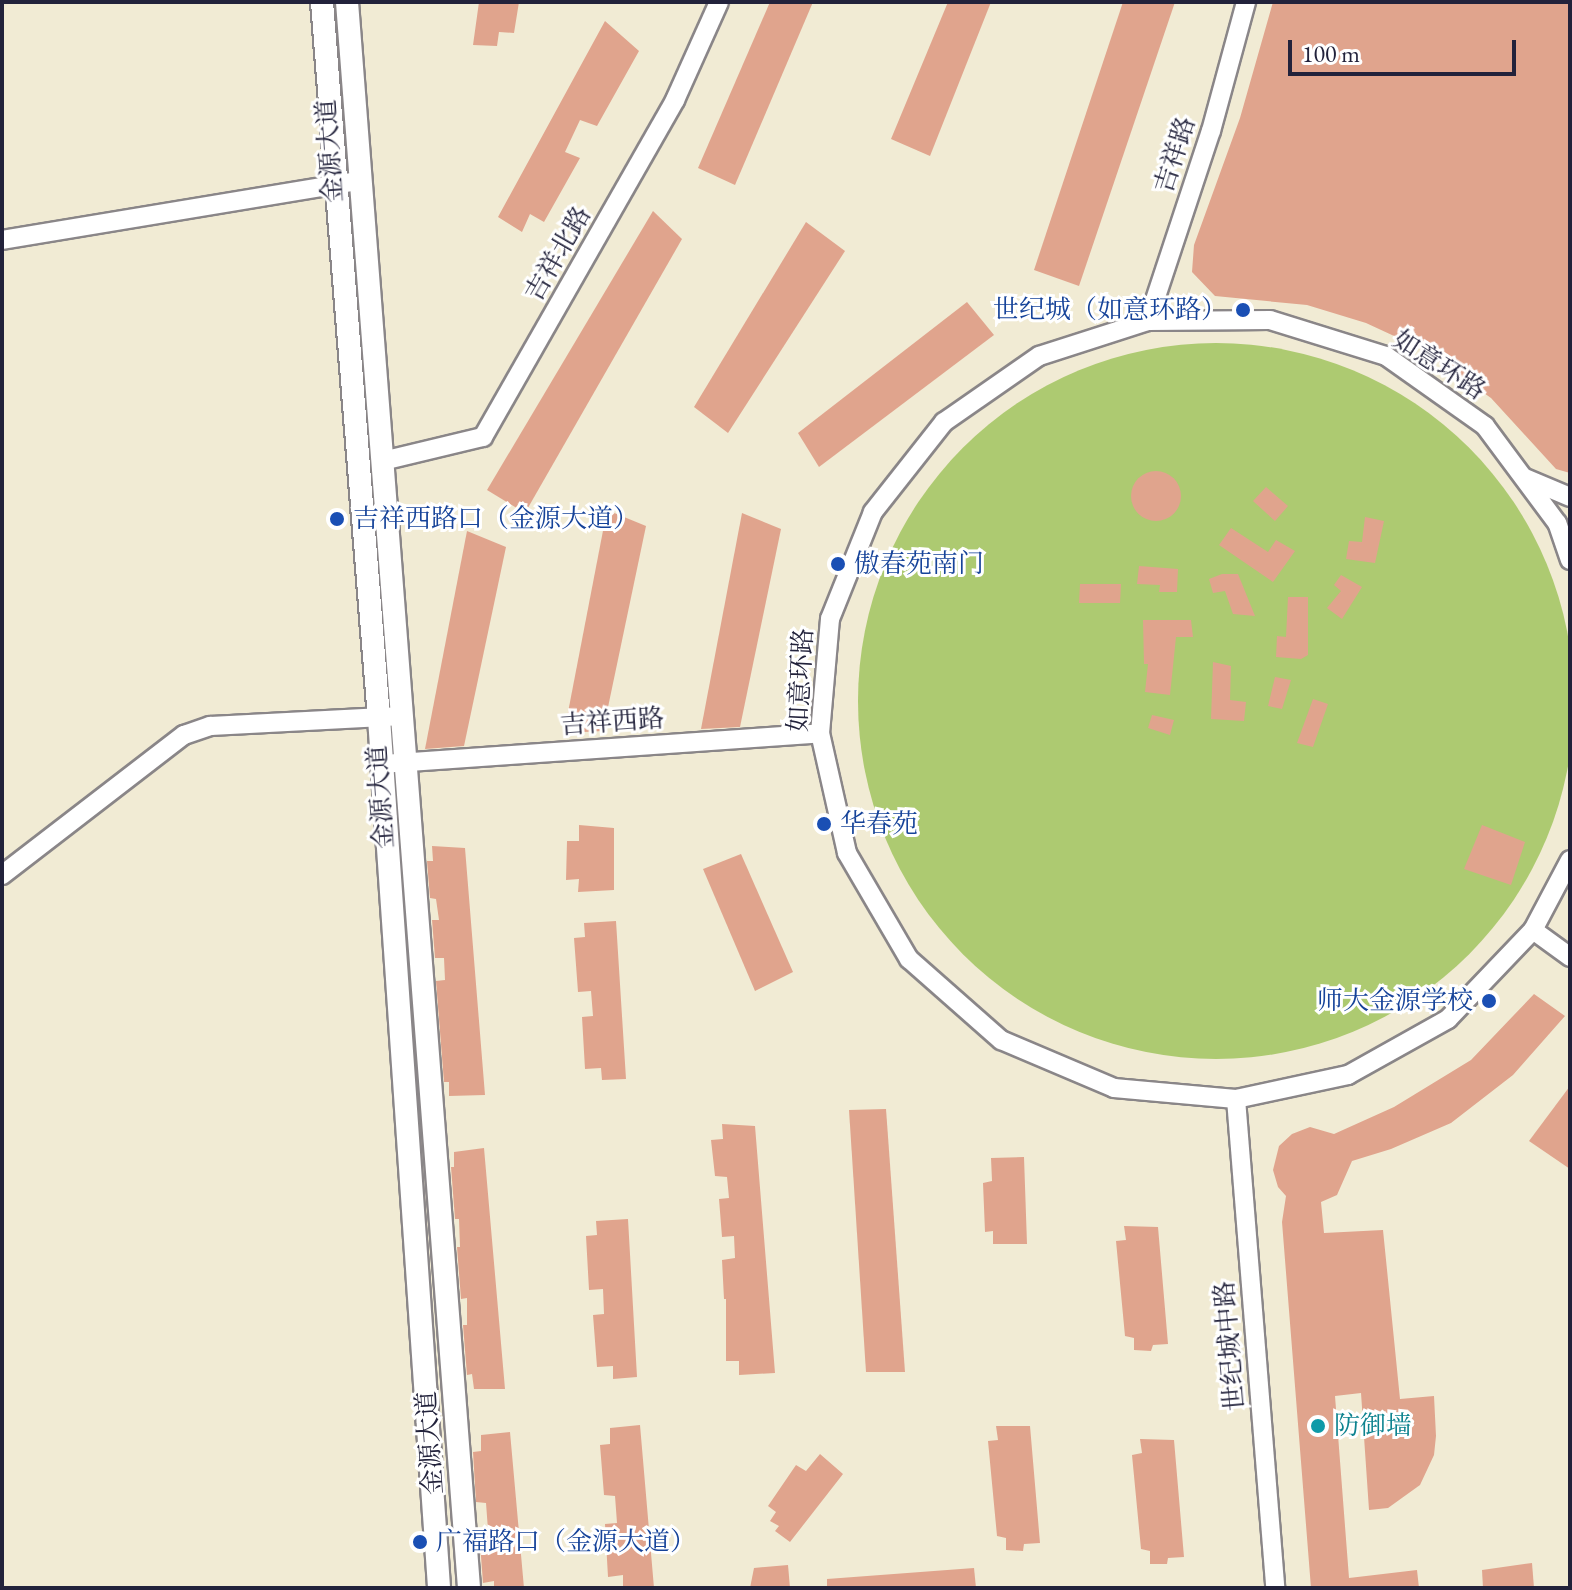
<!DOCTYPE html>
<meta charset="utf-8">
<style>
body{margin:0}
#map{position:relative;width:1572px;height:1590px;overflow:hidden;background:#f1ebd4;font-family:"EB Garamond","Noto Serif SC",serif}
div>[style]{position:absolute}
[style*='--x']{left:calc(var(--x)*1px);top:calc(var(--y)*1px);width:calc(var(--w)*1px);rotate:calc(var(--a)*1deg)}
.green>*{inset:0;background:#adca71}
.round{border-radius:50%}
.building>*{inset:0;background:#e0a48d}
.roads{filter:drop-shadow(2px 0 #8a8688) drop-shadow(-2px 0 #8a8688) drop-shadow(0 2px #8a8688) drop-shadow(0 -2px #8a8688)}
.minor>*{height:18px;margin:-9px;padding:0 9px;transform-origin:9px;border-radius:9px;background:#fff}
.tertiary>*{height:22px;margin:-11px;padding:0 11px;transform-origin:11px;border-radius:11px;background:#fff}
.dots>*{width:22px;height:22px;translate:-50% -50%;box-sizing:border-box;border:4px solid #fff;border-radius:50%}
span{translate:-50% -50%;white-space:nowrap;text-align:center;line-height:1.15;-webkit-text-stroke:6px #fff;paint-order:stroke}
.street-label{font-size:26px;color:#22223b}
.transit-label{font-size:26px;color:#164399}
.right{translate:-100% -50%;text-align:right}
.left{translate:0 -50%;text-align:left}
.culture-label{font-size:26px;color:#0d838f}
.frame{position:absolute;inset:0;border:4px solid #22223b;pointer-events:none}
.scale{position:absolute;left:1288px;top:40px;width:228px;height:36px;box-sizing:border-box;border:4px solid #22223b;border-top:0;padding-left:10px;font-size:24px;line-height:28px;white-space:nowrap;color:#22223b;-webkit-text-stroke:6px #fff;paint-order:stroke}
</style>
<div id="map">
<div class="green">
<div class="round" style="left:858px;top:343px;width:716px;height:716px"></div>
</div>
<div class="building">
<div style="clip-path:polygon(479px 2px,519px 2px,514px 33px,499px 32px,497px 46px,473px 45px)"></div>
<div style="clip-path:polygon(770px 2px,813px 2px,735px 185px,698px 168px)"></div>
<div style="clip-path:polygon(948px 2px,991px 2px,930px 156px,891px 139px)"></div>
<div style="clip-path:polygon(1123px 2px,1175px 2px,1079px 286px,1034px 270px)"></div>
<div style="clip-path:polygon(1273px 2px,1570px 2px,1570px 473px,1556px 469px,1491px 398px,1420px 348px,1366px 323px,1307px 305px,1215px 296px,1192px 272px,1194px 245px,1240px 118px)"></div>
<div style="clip-path:polygon(605px 21px,639px 51px,597px 126px,580px 120px,565px 152px,580px 158px,544px 222px,530px 214px,522px 232px,498px 217px)"></div>
<div style="clip-path:polygon(653px 211px,682px 239px,525px 513px,487px 490px)"></div>
<div style="clip-path:polygon(806px 222px,845px 251px,728px 433px,694px 407px)"></div>
<div style="clip-path:polygon(967px 302px,994px 335px,819px 467px,798px 433px)"></div>
<div class="round" style="left:1131px;top:471px;width:50px;height:50px"></div>
<div style="clip-path:polygon(1266px 487px,1288px 506px,1275px 521px,1253px 501px)"></div>
<div style="clip-path:polygon(607px 510px,646px 526px,603px 731px,564px 733px)"></div>
<div style="clip-path:polygon(742px 513px,781px 529px,740px 727px,701px 729px)"></div>
<div style="clip-path:polygon(1365px 517px,1384px 521px,1375px 563px,1346px 559px,1349px 541px,1362px 542px)"></div>
<div style="clip-path:polygon(1231px 528px,1268px 552px,1276px 540px,1295px 551px,1273px 582px,1219px 545px)"></div>
<div style="clip-path:polygon(467px 531px,506px 547px,464px 746px,425px 749px)"></div>
<div style="clip-path:polygon(1139px 566px,1178px 569px,1177px 592px,1159px 592px,1160px 585px,1137px 584px)"></div>
<div style="clip-path:polygon(1222px 574px,1238px 574px,1255px 616px,1233px 614px,1225px 591px,1213px 593px,1209px 579px)"></div>
<div style="clip-path:polygon(1341px 575px,1362px 587px,1342px 619px,1327px 608px,1341px 591px,1334px 585px)"></div>
<div style="clip-path:polygon(1080px 584px,1121px 584px,1120px 603px,1079px 603px)"></div>
<div style="clip-path:polygon(1288px 597px,1308px 597px,1308px 655px,1301px 659px,1276px 657px,1277px 636px,1286px 637px)"></div>
<div style="clip-path:polygon(1143px 620px,1191px 620px,1193px 637px,1176px 637px,1170px 695px,1145px 692px,1148px 664px,1144px 664px)"></div>
<div style="clip-path:polygon(1213px 662px,1231px 666px,1230px 700px,1246px 702px,1244px 721px,1211px 719px)"></div>
<div style="clip-path:polygon(1275px 677px,1291px 680px,1282px 709px,1268px 706px)"></div>
<div style="clip-path:polygon(1313px 699px,1328px 704px,1313px 747px,1297px 743px)"></div>
<div style="clip-path:polygon(1152px 715px,1174px 720px,1170px 735px,1148px 728px)"></div>
<div style="clip-path:polygon(579px 825px,614px 828px,614px 890px,578px 892px,579px 879px,566px 880px,567px 841px,579px 841px)"></div>
<div style="clip-path:polygon(1482px 825px,1525px 842px,1511px 885px,1464px 869px)"></div>
<div style="clip-path:polygon(432px 846px,465px 848px,485px 1095px,449px 1096px,449px 1082px,444px 1082px,436px 981px,445px 980px,444px 958px,435px 958px,432px 920px,439px 920px,436px 899px,430px 898px,427px 861px,433px 861px)"></div>
<div style="clip-path:polygon(741px 854px,793px 972px,755px 991px,703px 869px)"></div>
<div style="clip-path:polygon(616px 921px,626px 1079px,602px 1080px,601px 1068px,585px 1069px,582px 1017px,593px 1016px,591px 991px,578px 992px,574px 938px,585px 937px,584px 923px)"></div>
<div style="clip-path:polygon(1534px 994px,1565px 1016px,1513px 1075px,1451px 1123px,1391px 1149px,1352px 1161px,1337px 1195px,1321px 1202px,1324px 1233px,1383px 1230px,1400px 1399px,1434px 1396px,1436px 1436px,1434px 1455px,1420px 1485px,1388px 1508px,1369px 1510px,1361px 1393px,1335px 1396px,1349px 1578px,1417px 1570px,1419px 1588px,1311px 1588px,1282px 1222px,1286px 1196px,1278px 1187px,1273px 1170px,1279px 1146px,1292px 1134px,1310px 1127px,1334px 1134px,1394px 1107px,1471px 1060px)"></div>
<div style="clip-path:polygon(1570px 1086px,1570px 1169px,1529px 1141px)"></div>
<div style="clip-path:polygon(886px 1109px,905px 1372px,866px 1372px,849px 1110px)"></div>
<div style="clip-path:polygon(722px 1124px,755px 1126px,775px 1373px,739px 1375px,739px 1361px,726px 1361px,726px 1299px,724px 1299px,722px 1260px,735px 1258px,734px 1236px,722px 1237px,719px 1199px,729px 1198px,727px 1177px,715px 1176px,711px 1140px,723px 1139px)"></div>
<div style="clip-path:polygon(484px 1148px,505px 1389px,474px 1389px,472px 1374px,467px 1375px,463px 1325px,467px 1325px,467px 1298px,461px 1299px,457px 1247px,460px 1247px,459px 1219px,455px 1219px,451px 1167px,454px 1167px,454px 1152px)"></div>
<div style="clip-path:polygon(1024px 1157px,1027px 1244px,993px 1244px,993px 1231px,985px 1232px,983px 1183px,992px 1181px,991px 1158px)"></div>
<div style="clip-path:polygon(628px 1219px,637px 1377px,613px 1379px,613px 1366px,597px 1367px,593px 1315px,604px 1314px,603px 1289px,589px 1290px,586px 1236px,597px 1235px,596px 1221px)"></div>
<div style="clip-path:polygon(1124px 1226px,1158px 1227px,1168px 1344px,1153px 1345px,1151px 1351px,1134px 1350px,1134px 1338px,1125px 1336px,1116px 1241px,1126px 1240px)"></div>
<div style="clip-path:polygon(640px 1425px,654px 1588px,623px 1588px,623px 1575px,608px 1577px,605px 1524px,617px 1523px,615px 1496px,604px 1495px,600px 1445px,610px 1444px,610px 1428px)"></div>
<div style="clip-path:polygon(996px 1426px,1030px 1426px,1040px 1543px,1024px 1544px,1023px 1551px,1006px 1550px,1006px 1538px,997px 1536px,988px 1441px,998px 1440px)"></div>
<div style="clip-path:polygon(510px 1432px,524px 1588px,494px 1588px,494px 1581px,483px 1583px,479px 1530px,488px 1530px,486px 1503px,476px 1502px,473px 1452px,481px 1451px,481px 1435px)"></div>
<div style="clip-path:polygon(1140px 1439px,1174px 1440px,1184px 1557px,1168px 1558px,1167px 1564px,1150px 1564px,1150px 1551px,1141px 1549px,1132px 1455px,1142px 1453px)"></div>
<div style="clip-path:polygon(820px 1454px,843px 1474px,790px 1542px,775px 1531px,779px 1526px,770px 1521px,776px 1512px,768px 1506px,796px 1465px,806px 1471px)"></div>
<div style="clip-path:polygon(1532px 1563px,1534px 1588px,1483px 1588px,1482px 1570px)"></div>
<div style="clip-path:polygon(788px 1565px,790px 1588px,750px 1588px,754px 1568px)"></div>
<div style="clip-path:polygon(974px 1568px,976px 1588px,827px 1588px,827px 1579px)"></div>
</div>
<div class="roads">
<div class="minor">
<div style="--x:2;--y:240;--w:363;--a:-9.4"></div>
<div style="--x:1148;--y:321;--w:200;--a:-71.7"></div>
<div style="--x:1211;--y:131;--w:134;--a:-74.8"></div>
<div style="--x:383;--y:461;--w:103;--a:-13.5"></div>
<div style="--x:483;--y:437;--w:388;--a:-60.3"></div>
<div style="--x:675;--y:100;--w:107;--a:-65.8"></div>
<div style="--x:1525;--y:478;--w:49;--a:22.9"></div>
<div style="--x:1570;--y:560;--w:39;--a:-109"></div>
<div style="--x:1557;--y:523;--w:121;--a:-126.6"></div>
<div style="--x:1485;--y:426;--w:121;--a:-144.7"></div>
<div style="--x:1386;--y:356;--w:121;--a:-162.8"></div>
<div style="--x:1270;--y:320;--w:122;--a:179.5"></div>
<div style="--x:1148;--y:321;--w:114;--a:162.2"></div>
<div style="--x:1039;--y:356;--w:116;--a:145.2"></div>
<div style="--x:944;--y:422;--w:115;--a:128.3"></div>
<div style="--x:873;--y:512;--w:115;--a:111.9"></div>
<div style="--x:830;--y:619;--w:114;--a:95"></div>
<div style="--x:820;--y:733;--w:123;--a:77.3"></div>
<div style="--x:847;--y:853;--w:123;--a:59.7"></div>
<div style="--x:909;--y:959;--w:123;--a:41.4"></div>
<div style="--x:1001;--y:1040;--w:123;--a:23"></div>
<div style="--x:1114;--y:1088;--w:122;--a:5.2"></div>
<div style="--x:1236;--y:1099;--w:115;--a:-12.1"></div>
<div style="--x:1348;--y:1075;--w:115;--a:-29.2"></div>
<div style="--x:1448;--y:1019;--w:123;--a:-46.3"></div>
<div style="--x:1533;--y:930;--w:79;--a:-62.1"></div>
<div style="--x:382;--y:764;--w:439;--a:-4"></div>
<div style="--x:2;--y:875;--w:230;--a:-37.6"></div>
<div style="--x:184;--y:735;--w:28;--a:-19"></div>
<div style="--x:210;--y:726;--w:193;--a:-3"></div>
<div style="--x:1533;--y:930;--w:46;--a:36.1"></div>
<div style="--x:1236;--y:1099;--w:491;--a:85.4"></div>
</div>
<div class="tertiary">
<div style="--x:322;--y:2;--w:718;--a:85.45"></div>
<div style="--x:379;--y:718;--w:872;--a:86.05"></div>
<div style="--x:347;--y:2;--w:1591;--a:85.6"></div>
</div>
</div>
<div class="dots">
<div style="left:1243px;top:310px;background:#1a4fb4"></div>
<div style="left:337px;top:519px;background:#1a4fb4"></div>
<div style="left:838px;top:564px;background:#1a4fb4"></div>
<div style="left:824px;top:824px;background:#1a4fb4"></div>
<div style="left:1489px;top:1001px;background:#1a4fb4"></div>
<div style="left:1318px;top:1426px;background:#0f9aa8"></div>
<div style="left:420px;top:1542px;background:#1a4fb4"></div>
</div>
<div class="street-label">
<span style="left:330px;top:151px;rotate:-94deg">金源大道</span>
<span style="left:1175px;top:155px;rotate:-72deg">吉祥路</span>
<span style="left:558px;top:254px;rotate:-60deg">吉祥北路</span>
<span style="left:1439px;top:365px;rotate:33deg">如意环路</span>
<span style="left:801px;top:680px;rotate:-87deg">如意环路</span>
<span style="left:612px;top:722px;rotate:-4deg">吉祥西路</span>
<span style="left:381px;top:797px;rotate:-94deg">金源大道</span>
<span style="left:1230px;top:1346px;rotate:-95deg">世纪城中路</span>
<span style="left:430px;top:1443px;rotate:-94deg">金源大道</span>
</div>
<div class="transit-label">
<span class="right" style="left:1227px;top:310px">世纪城（如意环路）</span>
<span class="left" style="left:353px;top:519px">吉祥西路口（金源大道）</span>
<span class="left" style="left:854px;top:564px">傲春苑南门</span>
<span class="left" style="left:840px;top:824px">华春苑</span>
<span class="right" style="left:1473px;top:1001px">师大金源学校</span>
<span class="left" style="left:436px;top:1542px">广福路口（金源大道）</span>
</div>
<div class="culture-label">
<span class="left" style="left:1334px;top:1426px">防御墙</span>
</div>
<div class="frame"></div>
<div class="scale">100 m</div>
</div>
